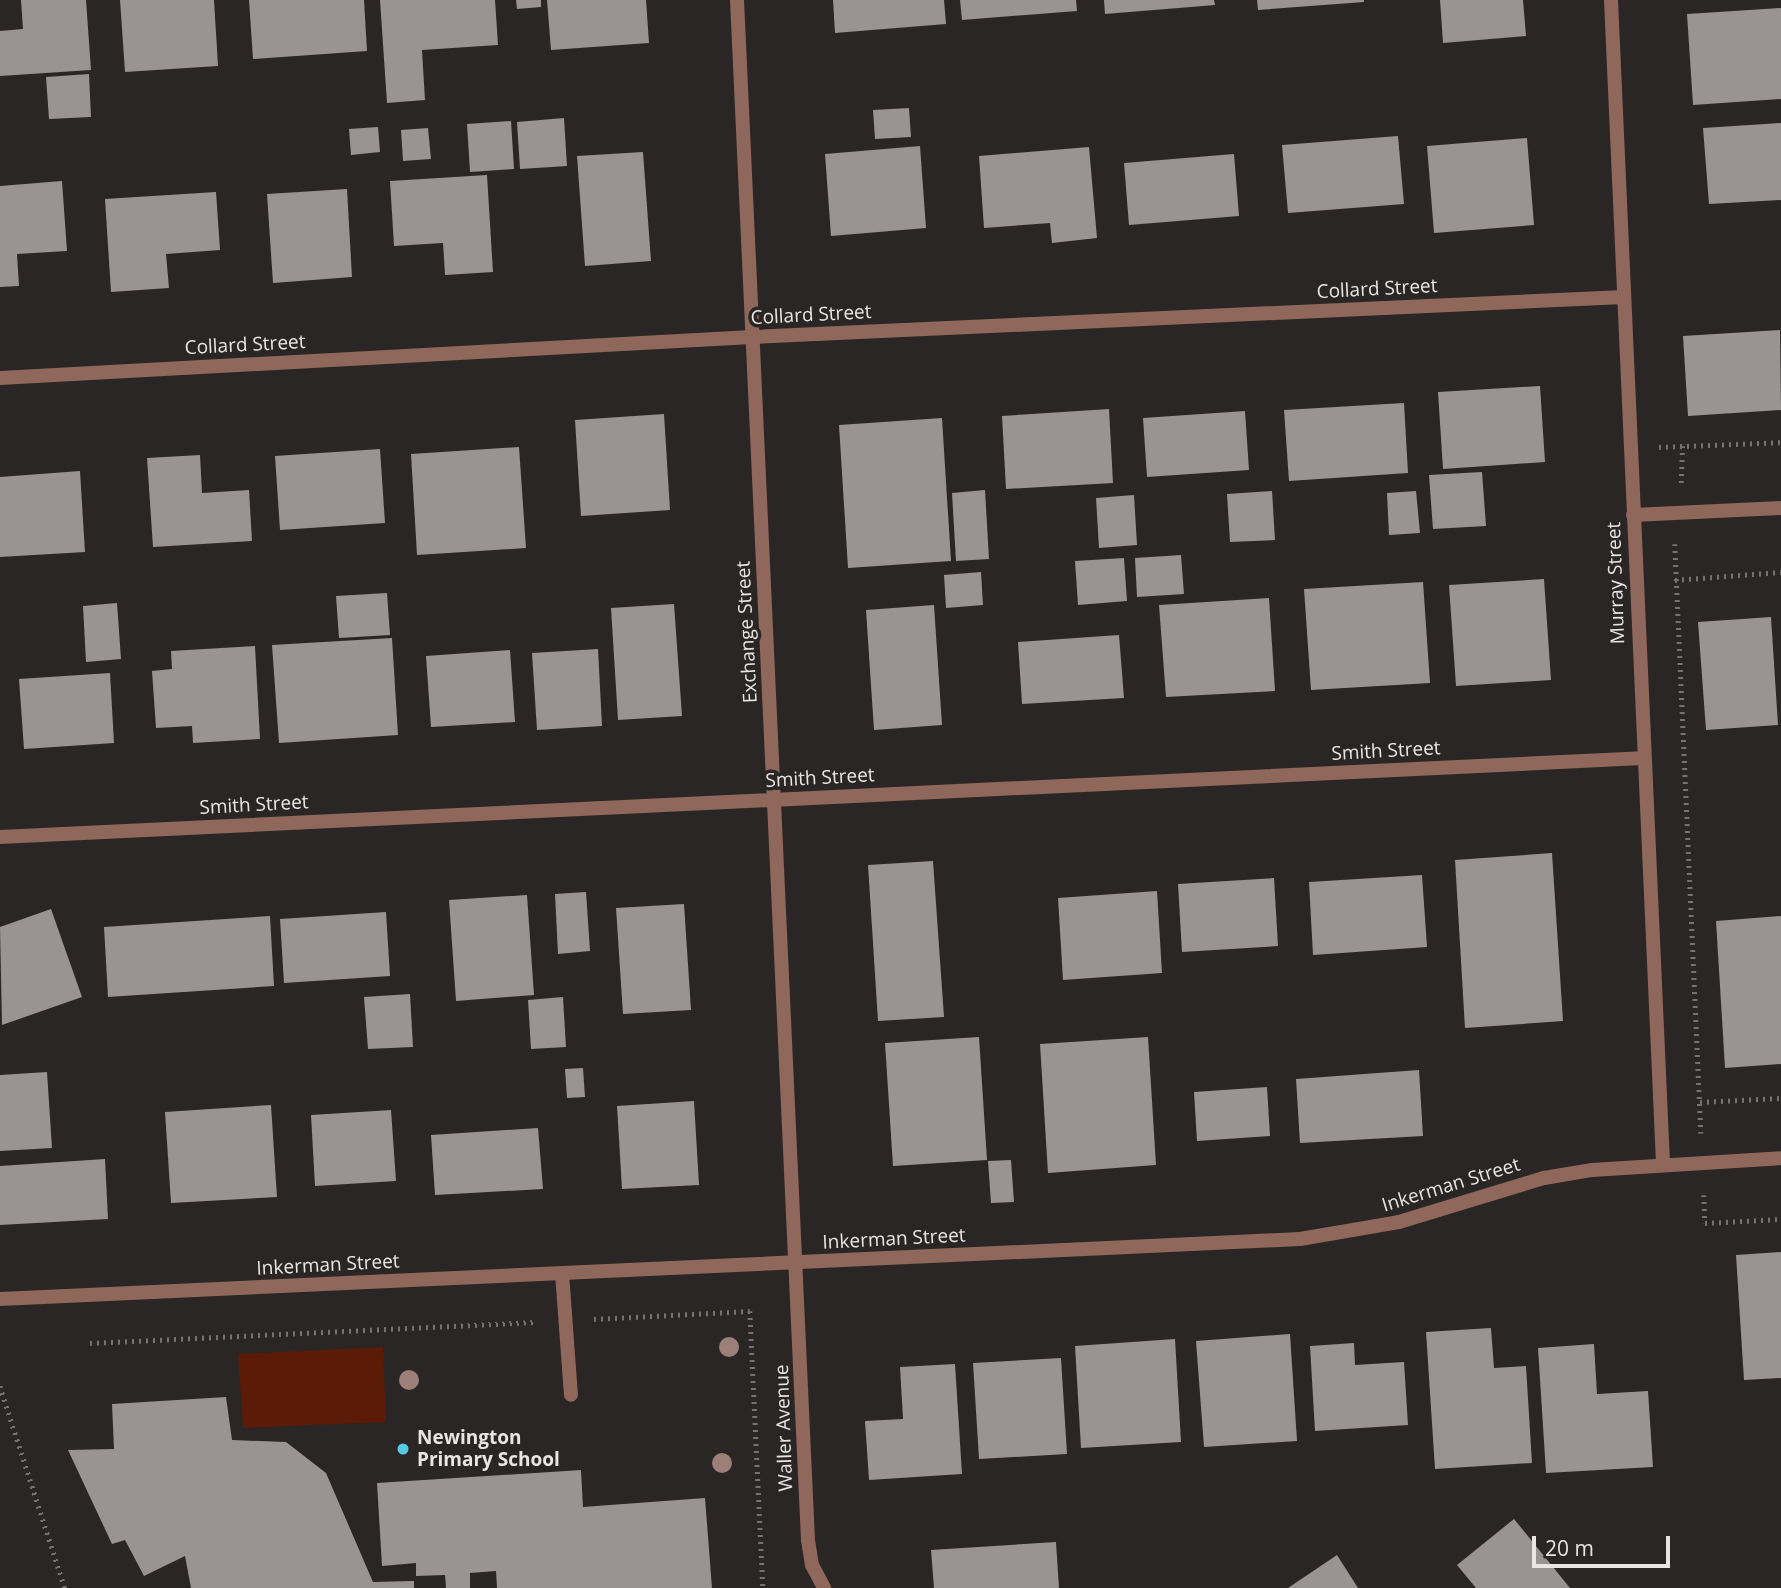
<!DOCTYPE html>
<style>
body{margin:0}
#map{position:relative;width:1781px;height:1588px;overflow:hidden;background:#2a2625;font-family:"Open Sans",sans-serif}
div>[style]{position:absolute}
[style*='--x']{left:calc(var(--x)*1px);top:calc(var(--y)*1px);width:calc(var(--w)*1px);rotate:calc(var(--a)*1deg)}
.green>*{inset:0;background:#5c1b06}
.building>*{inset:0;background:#999492}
.path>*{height:4.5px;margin-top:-2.25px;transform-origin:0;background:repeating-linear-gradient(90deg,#757271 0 2px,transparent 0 7px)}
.service>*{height:14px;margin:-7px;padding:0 7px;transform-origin:7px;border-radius:7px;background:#90675b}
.minor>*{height:14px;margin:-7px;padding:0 7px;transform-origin:7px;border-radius:7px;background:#90675b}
.trees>*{width:20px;height:20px;margin:-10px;border-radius:50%;background:#9c7f76}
.dots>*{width:19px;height:19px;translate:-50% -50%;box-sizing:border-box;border:4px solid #2a2625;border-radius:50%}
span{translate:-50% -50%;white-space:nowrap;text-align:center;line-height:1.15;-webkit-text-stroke:7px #2a2625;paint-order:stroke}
.street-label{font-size:19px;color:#e8e5e4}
.poi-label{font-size:19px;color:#e8e5e4;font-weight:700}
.left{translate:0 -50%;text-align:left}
.scale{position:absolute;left:1532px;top:1536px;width:138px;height:32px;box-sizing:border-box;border:4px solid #e8e5e4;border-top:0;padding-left:9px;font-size:21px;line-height:24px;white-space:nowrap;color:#e8e5e4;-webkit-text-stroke:5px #2a2625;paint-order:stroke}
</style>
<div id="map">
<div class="green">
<div style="clip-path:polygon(383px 1347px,386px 1422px,243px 1428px,238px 1354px)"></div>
</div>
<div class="building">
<div style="clip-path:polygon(21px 0,86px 0,91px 70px,0 76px,0 31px,23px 29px)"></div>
<div style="clip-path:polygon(120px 0,214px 0,218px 66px,125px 72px)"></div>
<div style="clip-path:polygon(249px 0,364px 0,367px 51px,253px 59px)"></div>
<div style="clip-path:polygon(380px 0,495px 0,498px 45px,422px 50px,425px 100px,387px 103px)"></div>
<div style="clip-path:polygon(516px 0,541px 0,541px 7px,517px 9px)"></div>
<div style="clip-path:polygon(547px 0,646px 0,649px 43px,551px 50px)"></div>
<div style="clip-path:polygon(833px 0,944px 0,946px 24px,835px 33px)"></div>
<div style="clip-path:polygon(960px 0,1076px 0,1077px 11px,962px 20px)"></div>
<div style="clip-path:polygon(1104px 0,1214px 0,1215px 5px,1105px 14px)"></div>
<div style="clip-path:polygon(1257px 0,1364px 0,1364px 2px,1258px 10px)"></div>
<div style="clip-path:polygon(1440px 0,1523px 0,1526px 36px,1443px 43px)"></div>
<div style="clip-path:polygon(1781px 8px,1781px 99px,1693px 105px,1687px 14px)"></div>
<div style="clip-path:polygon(89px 74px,91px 117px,49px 119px,46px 77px)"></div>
<div style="clip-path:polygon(909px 108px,911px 137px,875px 139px,873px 110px)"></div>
<div style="clip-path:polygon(564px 118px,567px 166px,520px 169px,517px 122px)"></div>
<div style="clip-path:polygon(511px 121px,514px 169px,470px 172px,467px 124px)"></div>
<div style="clip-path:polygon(1781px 123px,1781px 200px,1709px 204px,1703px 128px)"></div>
<div style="clip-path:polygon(378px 127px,380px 152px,351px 155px,349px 129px)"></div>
<div style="clip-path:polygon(428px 128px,431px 159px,403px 161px,401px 130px)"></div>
<div style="clip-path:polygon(1398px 136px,1404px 204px,1288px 213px,1282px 145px)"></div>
<div style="clip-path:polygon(1527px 138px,1534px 225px,1434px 233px,1427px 146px)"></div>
<div style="clip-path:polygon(920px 146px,926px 228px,831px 236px,825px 154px)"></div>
<div style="clip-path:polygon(1089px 147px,1097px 238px,1052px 243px,1050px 223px,984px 228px,979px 156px)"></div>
<div style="clip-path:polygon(643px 152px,651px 261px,585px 266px,577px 156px)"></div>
<div style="clip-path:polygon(1234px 154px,1239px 216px,1129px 225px,1124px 163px)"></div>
<div style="clip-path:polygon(487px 175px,493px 272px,445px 275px,443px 243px,394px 246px,390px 181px)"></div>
<div style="clip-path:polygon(62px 181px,67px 251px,17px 254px,19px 286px,0 287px,0 186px)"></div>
<div style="clip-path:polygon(347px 189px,352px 277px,273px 283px,267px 194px)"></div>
<div style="clip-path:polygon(216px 192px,220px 250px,166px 254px,169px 288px,111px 292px,105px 199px)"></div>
<div style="clip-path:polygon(1780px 330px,1781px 410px,1688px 416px,1683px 336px)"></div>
<div style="clip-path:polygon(1540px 386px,1545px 462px,1443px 469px,1438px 392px)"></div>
<div style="clip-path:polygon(1404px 403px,1408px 473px,1289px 481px,1284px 410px)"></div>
<div style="clip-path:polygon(1109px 409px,1113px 483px,1006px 489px,1002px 416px)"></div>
<div style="clip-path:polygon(1245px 411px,1249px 470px,1147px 477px,1143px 418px)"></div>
<div style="clip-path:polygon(664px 414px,670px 510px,581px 516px,575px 420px)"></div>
<div style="clip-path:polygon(942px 418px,951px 561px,848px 568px,839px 425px)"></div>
<div style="clip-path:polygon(519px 447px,526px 548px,417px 555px,411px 454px)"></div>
<div style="clip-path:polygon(380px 449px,385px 523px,280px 530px,275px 456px)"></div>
<div style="clip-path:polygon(200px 455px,202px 493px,249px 490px,252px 541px,153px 547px,147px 458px)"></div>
<div style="clip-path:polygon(80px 471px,85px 552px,0 557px,0 477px)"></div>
<div style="clip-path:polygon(1482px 472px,1486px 526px,1433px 529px,1429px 475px)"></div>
<div style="clip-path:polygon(985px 490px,989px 559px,956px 561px,952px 493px)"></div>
<div style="clip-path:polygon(1272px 491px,1275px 540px,1230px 542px,1227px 494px)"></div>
<div style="clip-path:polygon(1416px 491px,1420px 533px,1389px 535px,1387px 493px)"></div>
<div style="clip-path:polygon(1134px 495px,1137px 545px,1099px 548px,1096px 498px)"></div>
<div style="clip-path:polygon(1181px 555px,1184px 594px,1137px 597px,1135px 558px)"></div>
<div style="clip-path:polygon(1124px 558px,1127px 601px,1078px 605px,1075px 561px)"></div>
<div style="clip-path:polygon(981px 572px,983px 605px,946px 608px,944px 575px)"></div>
<div style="clip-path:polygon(1544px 579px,1551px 680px,1456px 686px,1449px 585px)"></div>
<div style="clip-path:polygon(1423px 582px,1430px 683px,1311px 690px,1304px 589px)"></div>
<div style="clip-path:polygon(387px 593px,390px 635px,339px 638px,336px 596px)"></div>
<div style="clip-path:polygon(1269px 598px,1275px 691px,1166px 697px,1159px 605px)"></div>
<div style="clip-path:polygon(117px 603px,121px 659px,86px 662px,83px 606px)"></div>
<div style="clip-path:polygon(674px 604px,682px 716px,618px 720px,611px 608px)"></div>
<div style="clip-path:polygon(934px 605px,942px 725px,874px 730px,866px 610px)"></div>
<div style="clip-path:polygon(1771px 617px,1778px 725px,1706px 730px,1698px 622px)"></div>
<div style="clip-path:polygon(1119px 635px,1124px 698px,1022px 704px,1018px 642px)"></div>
<div style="clip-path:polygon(392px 638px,398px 735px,279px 743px,272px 645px)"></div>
<div style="clip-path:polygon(255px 646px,260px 739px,193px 743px,192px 726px,156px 728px,152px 671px,172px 669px,171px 651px)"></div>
<div style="clip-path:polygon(598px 649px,602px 726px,537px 730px,532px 653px)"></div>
<div style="clip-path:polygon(510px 650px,515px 722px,431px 727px,426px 656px)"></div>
<div style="clip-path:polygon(110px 673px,114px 743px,24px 749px,19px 679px)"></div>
<div style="clip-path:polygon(1552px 853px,1563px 1021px,1465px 1028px,1455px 860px)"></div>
<div style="clip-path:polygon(933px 861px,944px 1017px,878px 1021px,868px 865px)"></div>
<div style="clip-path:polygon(1422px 875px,1427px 947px,1313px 955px,1309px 882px)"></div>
<div style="clip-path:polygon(1274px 878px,1278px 946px,1182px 952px,1178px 884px)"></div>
<div style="clip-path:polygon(1157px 891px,1162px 973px,1063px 980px,1058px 898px)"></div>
<div style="clip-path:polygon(586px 892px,590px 951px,558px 954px,555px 894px)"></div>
<div style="clip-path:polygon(527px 895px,534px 995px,456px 1001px,449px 900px)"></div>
<div style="clip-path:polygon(684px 904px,691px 1010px,623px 1014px,616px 908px)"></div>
<div style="clip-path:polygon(51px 909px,82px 997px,2px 1025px,0 927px)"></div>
<div style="clip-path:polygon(386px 912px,390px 976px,284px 983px,280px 919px)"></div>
<div style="clip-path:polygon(270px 916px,274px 986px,108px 997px,104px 927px)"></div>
<div style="clip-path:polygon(1781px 916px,1781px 1064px,1725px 1068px,1716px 921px)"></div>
<div style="clip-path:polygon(410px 994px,413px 1047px,368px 1049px,364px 997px)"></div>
<div style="clip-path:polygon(563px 997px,566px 1047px,531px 1049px,528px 1000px)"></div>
<div style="clip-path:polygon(979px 1037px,987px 1160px,893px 1166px,885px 1043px)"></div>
<div style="clip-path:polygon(1148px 1037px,1156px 1165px,1048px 1173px,1040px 1044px)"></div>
<div style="clip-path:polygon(583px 1068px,585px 1097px,567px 1098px,565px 1069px)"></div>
<div style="clip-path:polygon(1419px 1070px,1423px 1136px,1300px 1143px,1296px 1079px)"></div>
<div style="clip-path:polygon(47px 1072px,52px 1148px,0 1151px,0 1075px)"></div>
<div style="clip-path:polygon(1267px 1087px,1270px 1136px,1197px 1141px,1194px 1092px)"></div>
<div style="clip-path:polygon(694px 1101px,699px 1185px,622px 1189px,617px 1106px)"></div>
<div style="clip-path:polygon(271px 1105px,277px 1197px,171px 1203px,165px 1112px)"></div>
<div style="clip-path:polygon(391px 1110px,396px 1181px,315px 1186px,311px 1115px)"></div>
<div style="clip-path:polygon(538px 1128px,543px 1189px,435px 1195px,431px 1135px)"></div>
<div style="clip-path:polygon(105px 1159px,108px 1219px,0 1225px,0 1166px)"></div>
<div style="clip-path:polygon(1011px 1160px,1014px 1202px,991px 1203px,988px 1161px)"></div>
<div style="clip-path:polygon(1781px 1252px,1781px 1378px,1744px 1380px,1736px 1255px)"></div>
<div style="clip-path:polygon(1491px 1328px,1494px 1368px,1526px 1366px,1532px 1463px,1435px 1469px,1426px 1332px)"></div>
<div style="clip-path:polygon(1290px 1334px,1297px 1441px,1204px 1447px,1196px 1341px)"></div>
<div style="clip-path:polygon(1175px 1339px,1181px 1442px,1081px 1448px,1075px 1346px)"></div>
<div style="clip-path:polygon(1354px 1343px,1355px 1365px,1404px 1362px,1408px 1425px,1315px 1431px,1310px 1346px)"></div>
<div style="clip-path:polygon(1594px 1344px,1597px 1394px,1648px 1391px,1653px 1467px,1546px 1473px,1538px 1348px)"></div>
<div style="clip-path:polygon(1061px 1358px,1067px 1454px,979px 1459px,973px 1363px)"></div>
<div style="clip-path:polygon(955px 1364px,962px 1474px,869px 1480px,865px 1421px,903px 1419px,900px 1367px)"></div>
<div style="clip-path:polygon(226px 1397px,232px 1440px,286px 1442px,326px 1473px,373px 1582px,414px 1581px,414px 1588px,191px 1588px,185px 1556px,144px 1576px,125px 1540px,112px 1544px,68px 1450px,114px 1449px,112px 1404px)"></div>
<div style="clip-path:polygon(581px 1470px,583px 1507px,705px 1498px,712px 1588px,497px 1588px,496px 1571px,470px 1573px,470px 1588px,446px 1588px,445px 1575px,416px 1576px,416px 1563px,382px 1566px,377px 1483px)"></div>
<div style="clip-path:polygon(1514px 1519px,1570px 1588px,1476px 1588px,1457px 1565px)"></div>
<div style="clip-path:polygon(1056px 1542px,1059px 1588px,934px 1588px,931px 1550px)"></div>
<div style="clip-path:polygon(1337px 1555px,1358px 1588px,1288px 1588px)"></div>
</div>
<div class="path">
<div style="--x:1659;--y:447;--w:122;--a:-2.3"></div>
<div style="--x:1681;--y:483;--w:37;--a:-88"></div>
<div style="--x:1675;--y:544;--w:590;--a:87.47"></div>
<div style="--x:1675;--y:580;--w:106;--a:-4.3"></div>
<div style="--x:1700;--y:1102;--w:81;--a:-2.8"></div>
<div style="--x:1704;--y:1195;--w:28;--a:88"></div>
<div style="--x:1705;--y:1223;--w:76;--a:-3"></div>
<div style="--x:594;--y:1319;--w:156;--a:-2.9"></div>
<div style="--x:750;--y:1311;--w:277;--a:87.3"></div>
<div style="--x:90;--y:1343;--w:447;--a:-2.7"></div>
<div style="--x:0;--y:1386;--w:212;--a:72.2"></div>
</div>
<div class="service">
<div style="--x:562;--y:1273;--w:122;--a:85.8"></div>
</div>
<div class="minor">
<div style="--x:737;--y:0;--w:1542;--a:87.36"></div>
<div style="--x:808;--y:1540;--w:25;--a:81"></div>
<div style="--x:812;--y:1565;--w:26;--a:62"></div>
<div style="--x:1611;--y:0;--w:1166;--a:87.44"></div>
<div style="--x:0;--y:378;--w:753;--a:-3.12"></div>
<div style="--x:752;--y:337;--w:873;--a:-2.63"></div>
<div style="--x:1633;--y:515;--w:148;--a:-2.7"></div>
<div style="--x:0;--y:837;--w:1644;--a:-2.75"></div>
<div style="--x:0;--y:1299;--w:1301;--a:-2.64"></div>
<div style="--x:1300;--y:1239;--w:100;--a:-9.7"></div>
<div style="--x:1399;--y:1222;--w:152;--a:-16.9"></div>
<div style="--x:1544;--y:1178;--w:49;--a:-9.5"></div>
<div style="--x:1592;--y:1170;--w:189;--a:-3.6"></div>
</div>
<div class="trees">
<div style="left:729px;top:1347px"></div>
<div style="left:409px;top:1380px"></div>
<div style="left:722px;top:1463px"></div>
</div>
<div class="dots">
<div style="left:403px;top:1449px;background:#59c8e5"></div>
</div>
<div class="street-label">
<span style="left:1377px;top:289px;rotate:-3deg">Collard Street</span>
<span style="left:811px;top:315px;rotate:-3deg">Collard Street</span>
<span style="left:245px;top:345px;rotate:-3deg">Collard Street</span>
<span style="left:1616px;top:583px;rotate:-92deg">Murray Street</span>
<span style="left:747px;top:632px;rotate:-93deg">Exchange Street</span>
<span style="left:1386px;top:751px;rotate:-3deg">Smith Street</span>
<span style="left:820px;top:778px;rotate:-3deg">Smith Street</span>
<span style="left:254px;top:805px;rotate:-3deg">Smith Street</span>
<span style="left:1451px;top:1185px;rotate:-17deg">Inkerman Street</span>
<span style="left:894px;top:1239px;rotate:-3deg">Inkerman Street</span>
<span style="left:328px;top:1265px;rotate:-3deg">Inkerman Street</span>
<span style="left:784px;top:1428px;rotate:-92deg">Waller Avenue</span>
</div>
<div class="poi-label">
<span class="left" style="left:417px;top:1449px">Newington<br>Primary School</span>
</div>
<div class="scale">20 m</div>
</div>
